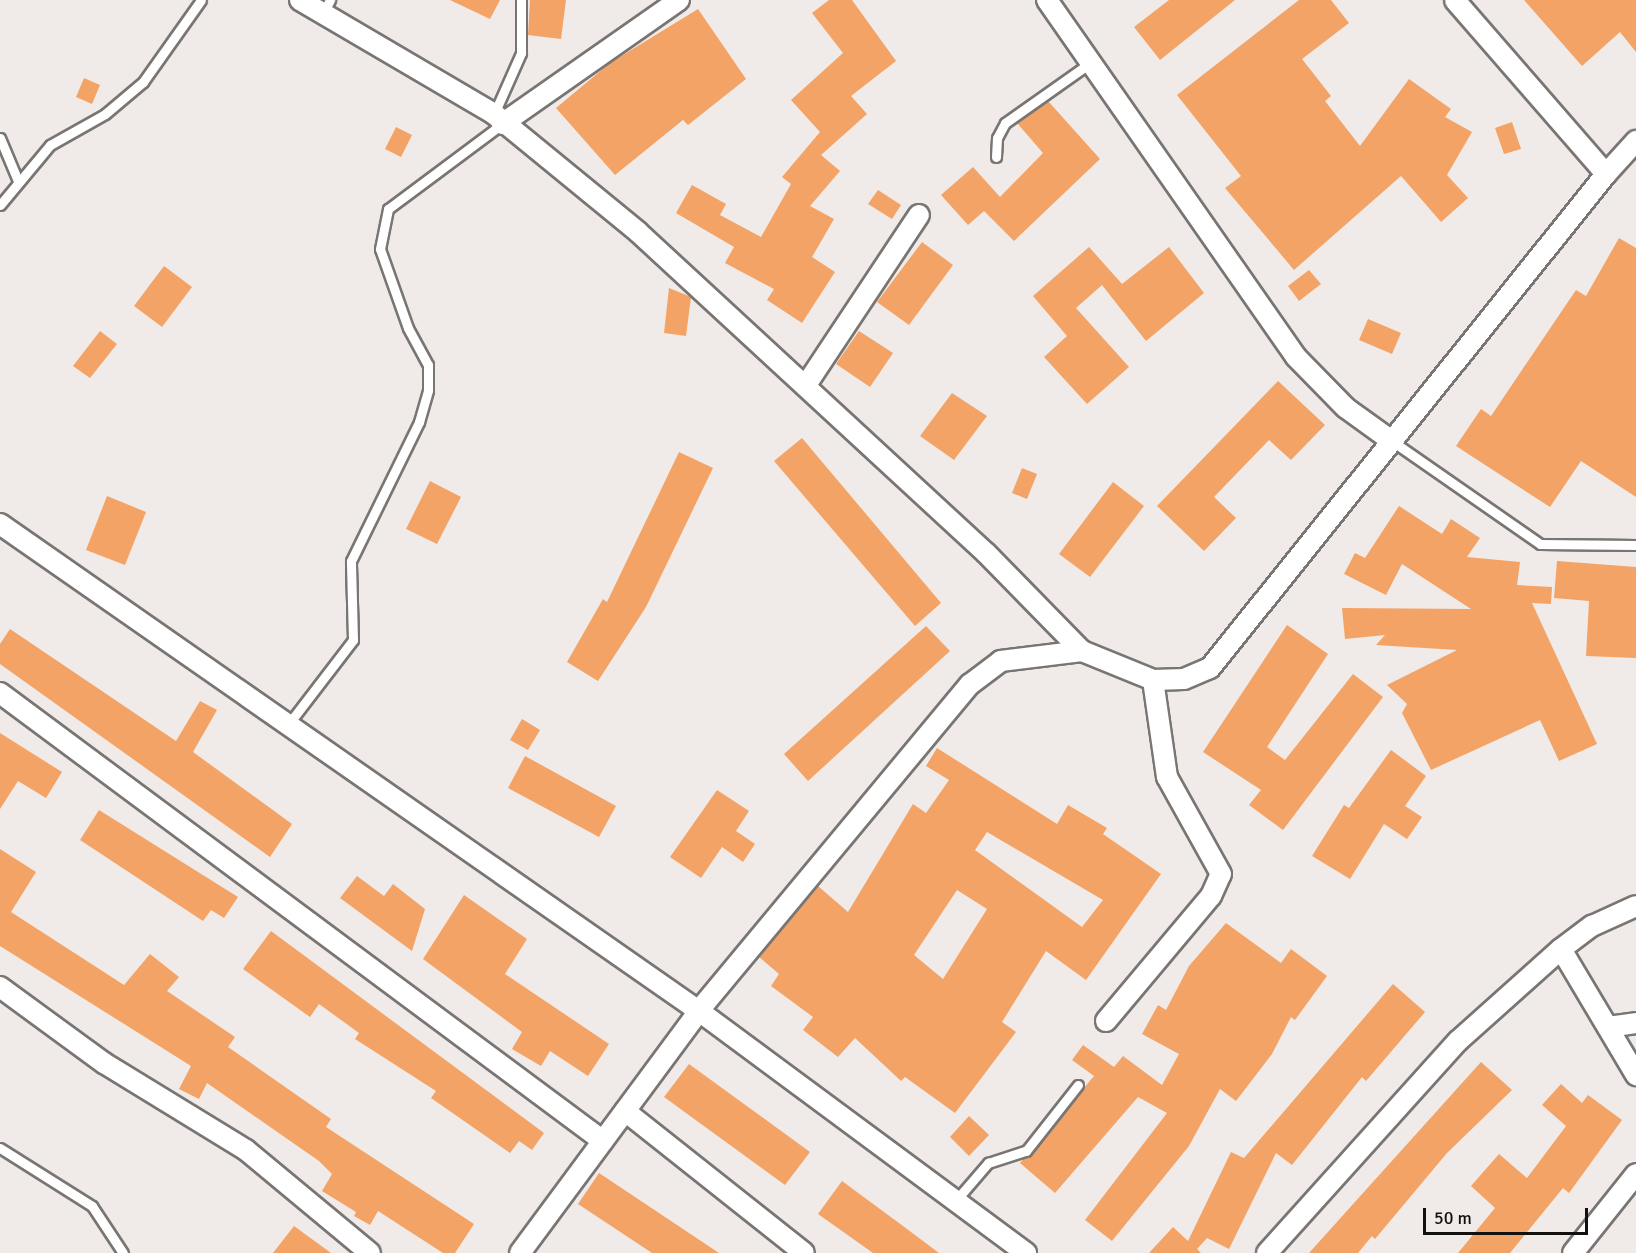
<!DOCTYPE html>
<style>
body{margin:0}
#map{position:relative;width:1636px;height:1253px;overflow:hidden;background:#f0ebe8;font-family:Signika,sans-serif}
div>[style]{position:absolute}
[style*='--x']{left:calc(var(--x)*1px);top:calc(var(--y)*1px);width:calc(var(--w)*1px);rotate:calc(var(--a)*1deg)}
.building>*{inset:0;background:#f3a365}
.roads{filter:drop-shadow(2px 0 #797572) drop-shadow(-2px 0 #797572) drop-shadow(0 2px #797572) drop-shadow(0 -2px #797572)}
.service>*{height:9px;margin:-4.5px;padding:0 4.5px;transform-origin:4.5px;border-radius:4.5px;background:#fff}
.minor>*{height:20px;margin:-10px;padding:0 10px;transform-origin:10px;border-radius:10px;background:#fff}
span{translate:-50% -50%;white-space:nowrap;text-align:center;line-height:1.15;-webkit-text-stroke:4.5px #f0ebe8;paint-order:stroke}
.scale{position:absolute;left:1423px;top:1208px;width:165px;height:27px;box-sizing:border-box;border:3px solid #131110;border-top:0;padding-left:8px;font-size:18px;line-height:21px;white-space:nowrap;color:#131110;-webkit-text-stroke:4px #f0ebe8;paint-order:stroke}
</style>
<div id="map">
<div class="building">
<div style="clip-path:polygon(450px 0,500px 0,490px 19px)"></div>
<div style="clip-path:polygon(530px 0,566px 0,561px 39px,528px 35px)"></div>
<div style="clip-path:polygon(829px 0,852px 0,896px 61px,851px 96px,867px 114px,821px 155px,840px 171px,810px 206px,834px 219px,812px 257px,835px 272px,802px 323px,767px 300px,774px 289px,725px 263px,734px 247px,676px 213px,692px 185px,726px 204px,720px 215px,761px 237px,791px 184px,782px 177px,820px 132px,791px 100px,843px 53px,812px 13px)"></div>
<div style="clip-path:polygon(1169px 0,1235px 0,1160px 60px,1134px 27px)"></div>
<div style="clip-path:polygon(1299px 0,1331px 0,1349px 23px,1302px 59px,1331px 96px,1325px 101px,1360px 146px,1409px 79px,1451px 109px,1445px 117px,1472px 132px,1447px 175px,1468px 198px,1441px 222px,1401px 176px,1294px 270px,1225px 188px,1241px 176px,1177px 95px)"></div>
<div style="clip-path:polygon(1524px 0,1636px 0,1636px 52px,1620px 32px,1582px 66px)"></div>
<div style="clip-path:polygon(698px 9px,746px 79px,688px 125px,683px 120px,615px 175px,556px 108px,610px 63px)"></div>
<div style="clip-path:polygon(84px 78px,100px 85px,92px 104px,76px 97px)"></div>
<div style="clip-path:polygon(1048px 101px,1100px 159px,1014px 241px,984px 211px,968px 225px,941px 195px,973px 167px,1000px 197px,1043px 153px,1017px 123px)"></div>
<div style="clip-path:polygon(1512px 122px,1521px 149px,1504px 154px,1495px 128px)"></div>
<div style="clip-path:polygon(396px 127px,412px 135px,401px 157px,385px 149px)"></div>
<div style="clip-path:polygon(878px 190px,901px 205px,892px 219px,868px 204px)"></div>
<div style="clip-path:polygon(1619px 238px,1636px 248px,1636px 497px,1581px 461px,1550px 507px,1456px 446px,1481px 409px,1491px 416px,1576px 290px,1586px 296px)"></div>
<div style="clip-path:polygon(922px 242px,953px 265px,909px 325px,877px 302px)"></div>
<div style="clip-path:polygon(1089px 247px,1122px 284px,1169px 247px,1204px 293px,1146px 341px,1102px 285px,1076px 308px,1129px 367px,1087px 404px,1044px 357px,1067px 336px,1033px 296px)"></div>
<div style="clip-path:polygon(164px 266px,192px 287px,162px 327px,134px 306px)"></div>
<div style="clip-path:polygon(1309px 270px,1321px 284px,1299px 301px,1288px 286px)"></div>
<div style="clip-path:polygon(669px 288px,691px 297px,686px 336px,664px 333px)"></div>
<div style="clip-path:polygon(1368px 319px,1401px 333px,1392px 354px,1359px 340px)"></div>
<div style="clip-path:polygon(100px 331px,117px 344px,90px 378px,73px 366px)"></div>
<div style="clip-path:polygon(859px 331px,893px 353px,870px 387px,836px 364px)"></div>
<div style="clip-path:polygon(1278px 381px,1325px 425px,1291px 460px,1269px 440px,1214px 497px,1236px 518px,1204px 551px,1157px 506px)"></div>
<div style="clip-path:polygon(952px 393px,987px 416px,954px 460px,920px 436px)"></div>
<div style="clip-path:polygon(802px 438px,941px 603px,915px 626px,774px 461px)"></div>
<div style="clip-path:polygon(679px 452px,713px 468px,646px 607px,598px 681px,567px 662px,603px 599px,607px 602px)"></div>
<div style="clip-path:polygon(1022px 468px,1037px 474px,1027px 499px,1012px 493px)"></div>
<div style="clip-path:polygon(430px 481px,461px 497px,437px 544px,406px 529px)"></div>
<div style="clip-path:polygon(1113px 482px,1144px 506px,1090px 577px,1059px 554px)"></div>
<div style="clip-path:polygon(107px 496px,146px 512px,125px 565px,86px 550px)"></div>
<div style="clip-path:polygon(1399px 506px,1442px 534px,1451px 519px,1480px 538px,1467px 557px,1520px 562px,1517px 585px,1552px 587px,1551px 604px,1532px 603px,1597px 744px,1559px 761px,1540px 720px,1431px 770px,1402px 713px,1407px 704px,1387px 685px,1457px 650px,1376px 645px,1385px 635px,1345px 639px,1342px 608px,1471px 609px,1402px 564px,1386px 595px,1344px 574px,1355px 553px,1365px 558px)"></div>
<div style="clip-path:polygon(1557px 561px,1636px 567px,1636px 658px,1586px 656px,1589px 601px,1554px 598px)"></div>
<div style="clip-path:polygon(1287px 625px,1328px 654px,1267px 747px,1285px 760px,1353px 674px,1383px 697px,1283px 830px,1249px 805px,1261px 790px,1203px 752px)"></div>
<div style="clip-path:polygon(926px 626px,950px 651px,808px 781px,784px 754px)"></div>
<div style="clip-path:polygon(10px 629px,176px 741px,200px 701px,217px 710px,193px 752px,292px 824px,270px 857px,0 664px,0 644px)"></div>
<div style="clip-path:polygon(522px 719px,540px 730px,528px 750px,510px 740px)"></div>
<div style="clip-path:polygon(0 733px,62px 772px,46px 798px,18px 781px,0 809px)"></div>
<div style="clip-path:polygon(evenodd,937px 748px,1057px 824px,1068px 805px,1107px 828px,1103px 834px,1161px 874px,1086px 980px,1046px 951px,1002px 1022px,1016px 1032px,955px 1113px,905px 1077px,901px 1081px,855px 1038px,838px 1057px,803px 1030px,813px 1017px,771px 986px,779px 974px,759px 957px,818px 886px,848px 912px,913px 804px,926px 813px,949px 780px,926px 766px,937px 748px,987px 832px,1103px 900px,1082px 927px,975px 850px,987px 832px,937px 748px,957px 890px,987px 909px,943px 979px,914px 955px,957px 890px)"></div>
<div style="clip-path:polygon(1391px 750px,1426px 776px,1405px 806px,1422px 817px,1407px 839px,1384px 824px,1350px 879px,1312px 856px,1344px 805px,1349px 808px)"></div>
<div style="clip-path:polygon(525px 756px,616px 806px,599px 837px,508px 788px)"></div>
<div style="clip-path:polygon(717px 790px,749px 811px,736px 831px,755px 844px,743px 862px,722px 847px,701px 878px,670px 857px)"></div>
<div style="clip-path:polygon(99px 810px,238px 897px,224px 918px,211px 910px,203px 921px,80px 840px)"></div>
<div style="clip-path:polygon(0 849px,36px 872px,11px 912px,124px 985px,150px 954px,179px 977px,167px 991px,235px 1037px,228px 1047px,331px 1119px,326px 1127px,474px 1224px,455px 1253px,443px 1253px,378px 1211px,370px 1225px,354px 1216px,356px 1212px,322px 1191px,332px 1174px,319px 1161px,207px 1083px,199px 1099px,179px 1089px,191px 1066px,0 946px)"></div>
<div style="clip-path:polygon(357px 876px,384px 896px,393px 884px,425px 909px,412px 951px,340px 898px)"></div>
<div style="clip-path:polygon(464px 895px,527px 939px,505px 974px,609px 1044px,588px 1076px,550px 1051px,541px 1066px,512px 1049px,522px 1032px,423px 959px)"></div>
<div style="clip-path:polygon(1226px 923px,1281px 963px,1291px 949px,1327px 976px,1295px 1020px,1291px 1017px,1272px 1054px,1236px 1101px,1220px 1089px,1189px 1146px,1112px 1241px,1085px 1220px,1167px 1113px,1138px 1097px,1055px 1193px,1020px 1163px,1094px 1076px,1072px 1060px,1083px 1045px,1114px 1067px,1123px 1056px,1162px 1085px,1179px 1054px,1142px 1034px,1158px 1005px,1166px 1010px,1189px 966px)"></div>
<div style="clip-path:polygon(271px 931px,544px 1133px,532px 1150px,519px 1141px,510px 1153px,431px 1098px,436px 1091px,355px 1039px,359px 1033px,319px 1004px,310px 1017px,243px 969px)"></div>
<div style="clip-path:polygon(1393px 984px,1425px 1012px,1366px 1081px,1362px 1077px,1292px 1165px,1276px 1153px,1229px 1249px,1207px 1238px,1197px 1249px,1201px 1253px,1149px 1253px,1173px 1227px,1188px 1241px,1231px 1152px,1244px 1158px)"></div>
<div style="clip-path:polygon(1481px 1062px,1512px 1090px,1447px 1153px,1375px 1239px,1372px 1236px,1358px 1253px,1309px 1253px)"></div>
<div style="clip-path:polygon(689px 1064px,810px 1152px,785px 1185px,664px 1097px)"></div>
<div style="clip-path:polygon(1561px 1084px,1582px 1103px,1588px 1095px,1622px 1120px,1569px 1193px,1563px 1188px,1510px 1253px,1458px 1253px,1495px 1208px,1471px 1186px,1499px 1154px,1527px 1178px,1566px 1126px,1542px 1105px)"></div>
<div style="clip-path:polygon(969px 1116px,989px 1135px,969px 1156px,950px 1137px)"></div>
<div style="clip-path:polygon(599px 1173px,719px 1253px,652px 1253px,578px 1204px)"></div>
<div style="clip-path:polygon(842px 1181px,903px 1226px,939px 1253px,873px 1253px,818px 1214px)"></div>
<div style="clip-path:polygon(294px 1226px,331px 1253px,273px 1253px)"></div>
</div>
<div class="roads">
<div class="service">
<div style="--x:323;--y:13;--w:15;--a:-62"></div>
<div style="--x:494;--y:114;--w:67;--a:-66.1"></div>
<div style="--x:521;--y:53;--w:53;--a:-90"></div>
<div style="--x:0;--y:138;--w:47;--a:67.3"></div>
<div style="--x:996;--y:157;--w:19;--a:-87"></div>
<div style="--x:997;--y:138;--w:17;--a:-62"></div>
<div style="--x:1005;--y:123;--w:104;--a:-35.2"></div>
<div style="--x:0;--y:205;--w:78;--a:-50.2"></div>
<div style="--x:50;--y:145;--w:63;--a:-29.4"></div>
<div style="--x:105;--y:114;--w:50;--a:-40.1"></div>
<div style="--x:143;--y:82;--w:100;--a:-54.7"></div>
<div style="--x:1392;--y:441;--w:180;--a:34.8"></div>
<div style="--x:1540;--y:544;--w:96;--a:0.6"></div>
<div style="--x:287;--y:726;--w:108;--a:-52.5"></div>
<div style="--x:353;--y:640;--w:79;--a:-91.5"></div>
<div style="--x:351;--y:561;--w:155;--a:-63.9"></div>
<div style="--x:419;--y:422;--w:33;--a:-74"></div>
<div style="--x:428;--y:390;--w:25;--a:-90"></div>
<div style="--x:428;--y:365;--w:42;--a:-118.4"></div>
<div style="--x:408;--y:328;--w:84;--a:-109.5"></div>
<div style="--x:380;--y:249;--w:41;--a:-78.7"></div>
<div style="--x:388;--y:209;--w:142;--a:-36.7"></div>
<div style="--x:0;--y:1148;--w:109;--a:32.2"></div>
<div style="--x:92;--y:1206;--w:56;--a:56.6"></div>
<div style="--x:957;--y:1199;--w:48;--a:-49.3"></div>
<div style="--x:988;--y:1163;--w:40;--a:-18"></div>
<div style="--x:1026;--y:1151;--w:84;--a:-51.8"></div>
</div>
<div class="minor">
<div style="--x:300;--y:0;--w:225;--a:30.4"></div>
<div style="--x:494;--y:114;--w:186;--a:39.3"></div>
<div style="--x:638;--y:232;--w:473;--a:42.7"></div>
<div style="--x:986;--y:553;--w:137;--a:45.6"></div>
<div style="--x:1082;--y:651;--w:82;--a:173"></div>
<div style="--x:1001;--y:661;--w:39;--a:143"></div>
<div style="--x:970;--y:684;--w:425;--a:129.7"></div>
<div style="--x:699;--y:1011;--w:301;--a:126.5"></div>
<div style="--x:1047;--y:0;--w:435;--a:55.1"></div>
<div style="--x:1296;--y:357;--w:71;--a:45.6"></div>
<div style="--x:1346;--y:408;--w:57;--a:35.7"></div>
<div style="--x:502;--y:124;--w:216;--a:-35"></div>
<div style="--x:1606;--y:174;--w:45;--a:-47.7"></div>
<div style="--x:806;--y:385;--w:204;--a:-56.4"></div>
<div style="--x:0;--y:524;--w:852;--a:34.87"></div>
<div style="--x:699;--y:1011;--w:407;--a:36.5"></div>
<div style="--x:1082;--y:651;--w:77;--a:22.2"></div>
<div style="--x:1153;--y:680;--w:31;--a:-2"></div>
<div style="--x:1184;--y:679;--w:28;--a:-23"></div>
<div style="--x:1210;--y:668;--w:633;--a:-51.28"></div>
<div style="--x:1606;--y:174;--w:230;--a:-131"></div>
<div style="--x:0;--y:693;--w:751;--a:36.61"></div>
<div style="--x:1561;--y:949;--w:147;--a:59.2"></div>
<div style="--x:0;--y:987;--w:129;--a:36.2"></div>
<div style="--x:104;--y:1063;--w:167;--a:31.5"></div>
<div style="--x:246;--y:1150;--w:161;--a:39.7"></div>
<div style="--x:1106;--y:1021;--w:163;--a:-50"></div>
<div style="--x:1211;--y:896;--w:24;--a:-66"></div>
<div style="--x:1221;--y:874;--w:111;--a:-119.1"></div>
<div style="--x:1167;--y:777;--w:98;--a:-98.2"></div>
<div style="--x:1608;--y:1027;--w:28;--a:-8"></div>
<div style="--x:625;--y:1111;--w:228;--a:38.4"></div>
<div style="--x:1267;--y:1253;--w:285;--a:-48"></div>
<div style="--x:1458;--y:1041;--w:138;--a:-41.8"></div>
<div style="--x:1561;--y:949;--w:39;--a:-37"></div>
<div style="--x:1592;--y:926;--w:48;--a:-24.4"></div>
<div style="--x:1573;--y:1253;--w:101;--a:-51.4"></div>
</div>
</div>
<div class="scale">50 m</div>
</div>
